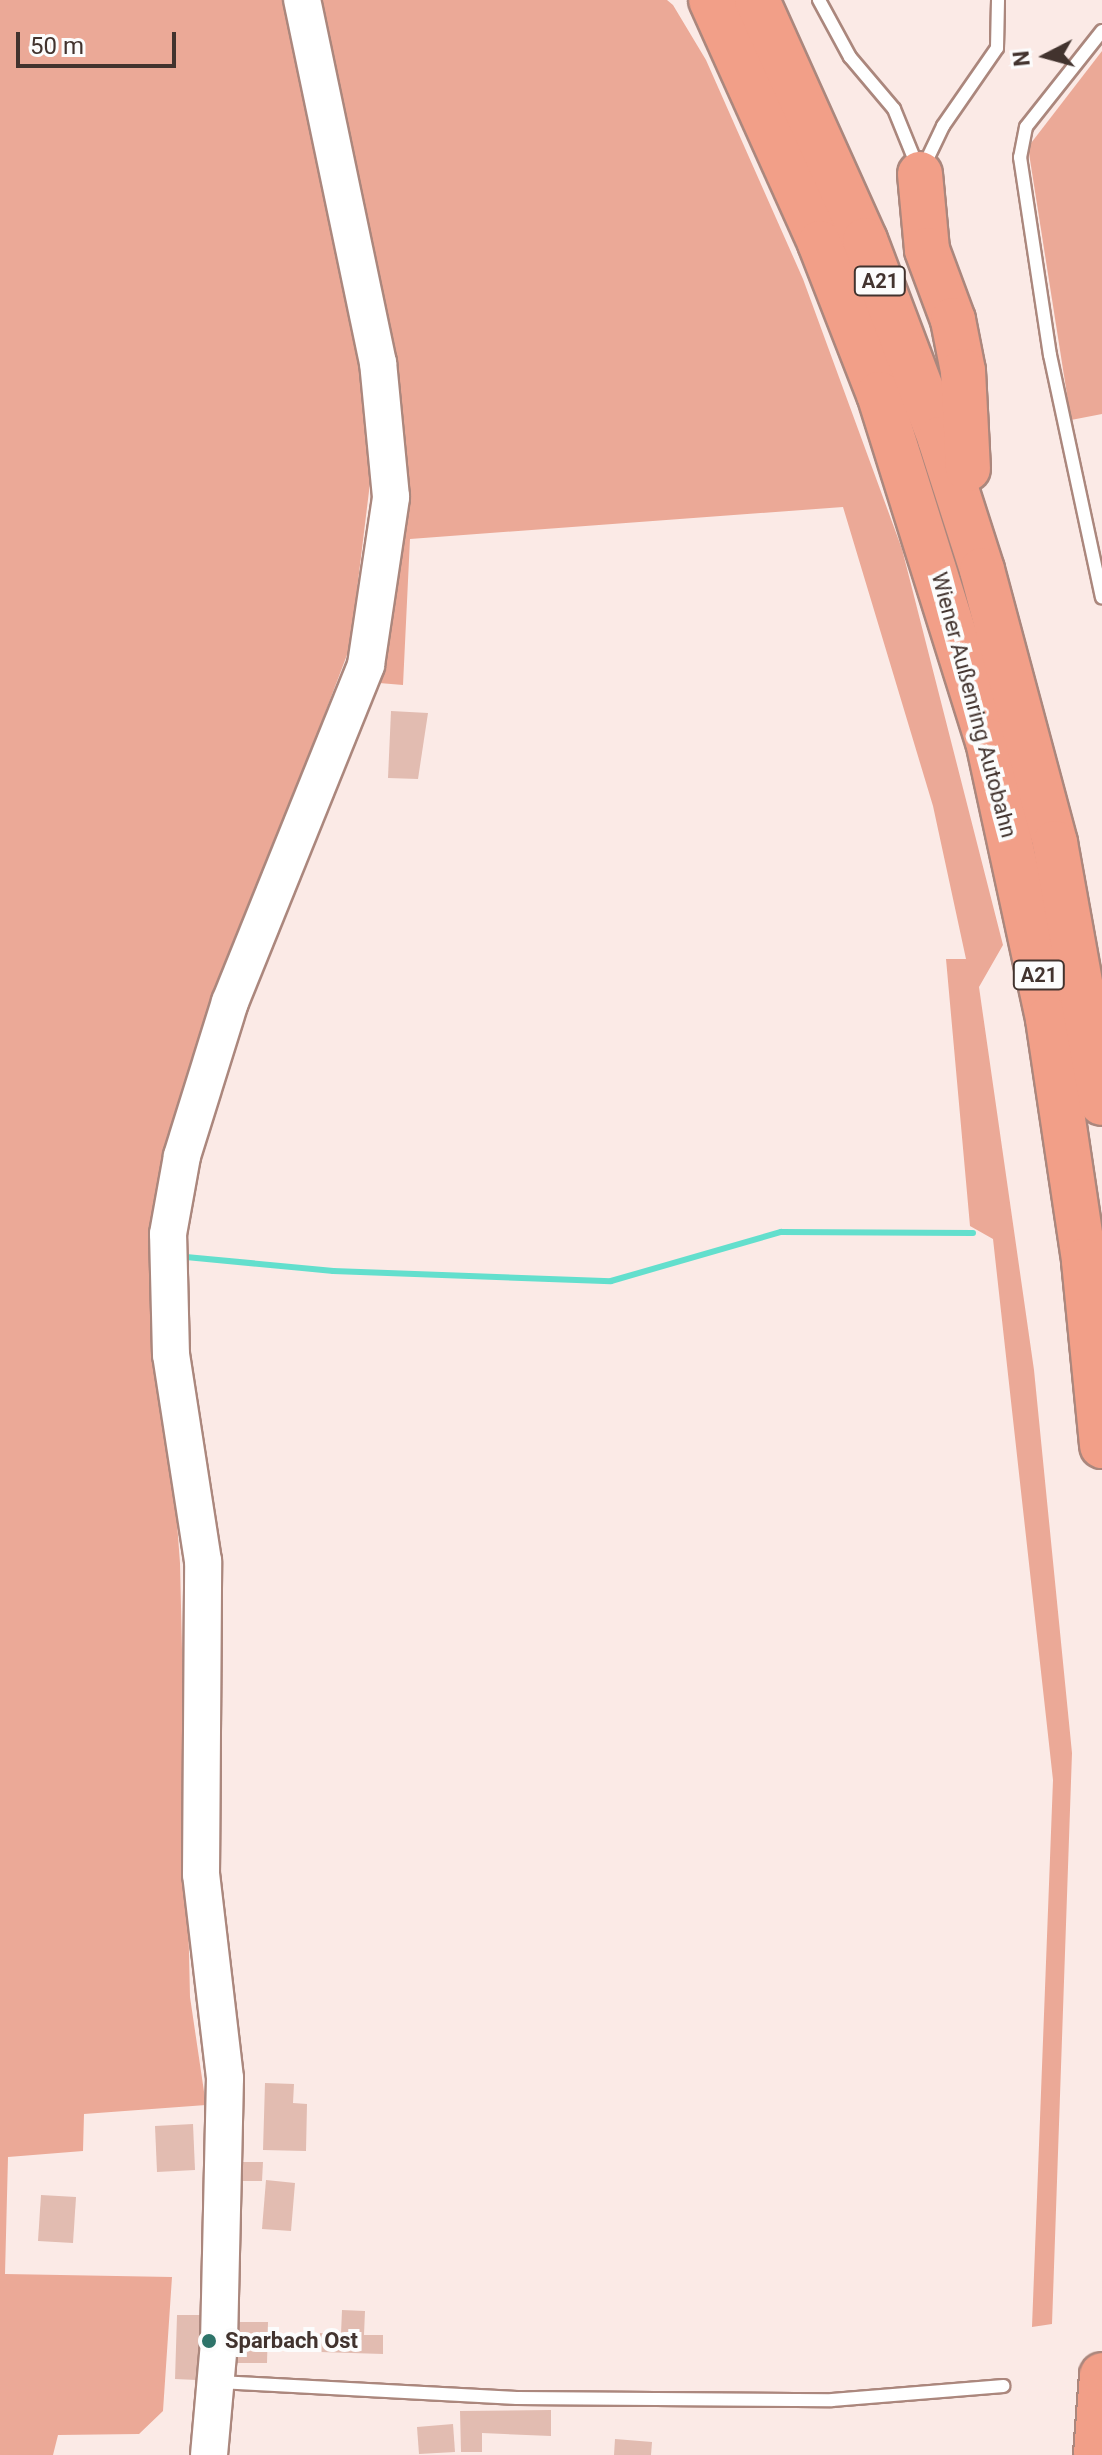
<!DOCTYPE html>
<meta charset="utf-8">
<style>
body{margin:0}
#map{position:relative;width:1102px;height:2455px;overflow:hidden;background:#fbeae6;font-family:Roboto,sans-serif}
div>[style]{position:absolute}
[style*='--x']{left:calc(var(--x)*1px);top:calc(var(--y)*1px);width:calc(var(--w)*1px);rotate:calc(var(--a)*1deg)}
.green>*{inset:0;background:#eba997}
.stream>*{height:6px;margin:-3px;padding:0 3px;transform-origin:3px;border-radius:3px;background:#63dfcd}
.building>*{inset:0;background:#e2bcb1}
.roads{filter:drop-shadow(2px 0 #ab877d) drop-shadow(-2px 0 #ab877d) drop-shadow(0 2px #ab877d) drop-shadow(0 -2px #ab877d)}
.lane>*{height:12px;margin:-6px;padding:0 6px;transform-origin:6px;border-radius:6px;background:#fff}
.secondary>*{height:36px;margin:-18px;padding:0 18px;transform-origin:18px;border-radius:18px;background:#fff}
.highway>*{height:44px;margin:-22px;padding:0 22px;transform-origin:22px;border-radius:22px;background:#f29f88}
.dots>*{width:22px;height:22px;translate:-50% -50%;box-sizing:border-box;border:4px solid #fcfcfc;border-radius:50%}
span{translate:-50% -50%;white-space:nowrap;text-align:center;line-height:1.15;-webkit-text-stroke:8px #fcfcfc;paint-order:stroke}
.shield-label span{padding:2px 6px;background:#fcfcfc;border:2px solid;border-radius:6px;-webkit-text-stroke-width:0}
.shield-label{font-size:20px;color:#42332e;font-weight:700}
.street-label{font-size:22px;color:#42332e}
.poi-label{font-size:22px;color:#42332e;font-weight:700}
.left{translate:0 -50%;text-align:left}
.north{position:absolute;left:1006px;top:16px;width:80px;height:80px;-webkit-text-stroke:6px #fcfcfc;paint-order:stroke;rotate:264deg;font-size:22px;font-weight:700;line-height:32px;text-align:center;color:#42332e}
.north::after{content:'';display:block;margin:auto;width:28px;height:36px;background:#42332e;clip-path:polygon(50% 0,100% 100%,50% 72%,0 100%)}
.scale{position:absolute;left:16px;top:32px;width:160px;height:36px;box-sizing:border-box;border:4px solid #42332e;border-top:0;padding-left:10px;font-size:24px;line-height:28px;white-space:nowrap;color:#42332e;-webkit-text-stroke:6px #fcfcfc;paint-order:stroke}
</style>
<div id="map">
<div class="green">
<div style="clip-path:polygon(0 0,294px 0,375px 442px,350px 647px,187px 1077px,155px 1227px,180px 1563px,190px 1997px,206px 2105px,84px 2114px,83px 2151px,8px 2157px,5px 2274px,172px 2277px,163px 2411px,139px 2434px,58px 2435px,53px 2455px,0 2455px)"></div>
<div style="clip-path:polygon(316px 0,667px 0,673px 5px,706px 60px,803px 279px,902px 549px,1003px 945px,979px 987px,1034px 1370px,1072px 1753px,1052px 2324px,1032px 2327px,1053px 1780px,993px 1239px,970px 1226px,946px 959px,966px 959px,933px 806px,843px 507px,410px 539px,403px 685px,379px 683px,399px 495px)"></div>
<div style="clip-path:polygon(1102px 51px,1102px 414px,1071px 420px,1028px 147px)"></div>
</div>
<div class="stream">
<div style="--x:186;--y:1257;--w:148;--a:5.4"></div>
<div style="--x:333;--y:1271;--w:278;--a:2.1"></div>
<div style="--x:611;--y:1281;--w:177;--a:-16.1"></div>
<div style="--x:781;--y:1232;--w:192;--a:0.3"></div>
</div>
<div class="building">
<div style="clip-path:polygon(391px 711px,428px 713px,418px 779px,388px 778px)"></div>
<div style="clip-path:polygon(265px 2083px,294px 2084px,293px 2103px,307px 2104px,306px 2151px,263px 2150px)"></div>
<div style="clip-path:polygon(193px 2124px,195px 2170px,157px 2172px,155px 2126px)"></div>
<div style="clip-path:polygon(239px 2162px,263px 2162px,262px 2181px,239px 2181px)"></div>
<div style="clip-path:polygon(266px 2180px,295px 2183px,291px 2231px,262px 2229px)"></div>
<div style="clip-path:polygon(41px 2195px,76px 2197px,73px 2243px,38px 2241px)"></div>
<div style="clip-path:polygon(342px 2310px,365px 2311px,364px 2335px,383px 2335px,383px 2354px,320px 2352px,320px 2333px,341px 2334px)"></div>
<div style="clip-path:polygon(177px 2315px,200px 2315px,197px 2380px,175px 2379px)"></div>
<div style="clip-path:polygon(236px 2322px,268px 2322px,267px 2363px,236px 2363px)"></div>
<div style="clip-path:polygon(551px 2410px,551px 2436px,482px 2433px,482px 2452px,461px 2452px,460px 2411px)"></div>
<div style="clip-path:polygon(453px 2424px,455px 2452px,419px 2454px,417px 2427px)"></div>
<div style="clip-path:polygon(615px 2439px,652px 2442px,651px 2455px,614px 2455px)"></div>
</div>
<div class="roads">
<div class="lane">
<div style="--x:819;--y:0;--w:65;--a:61.5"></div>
<div style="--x:850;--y:57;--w:68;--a:49.8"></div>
<div style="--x:894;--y:109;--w:64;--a:67.9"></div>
<div style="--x:1102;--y:31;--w:122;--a:128.4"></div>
<div style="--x:1026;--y:127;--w:31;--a:101"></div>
<div style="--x:1020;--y:157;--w:200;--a:81.4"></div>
<div style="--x:1050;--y:355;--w:248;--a:77.9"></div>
<div style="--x:923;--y:168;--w:47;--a:-64.5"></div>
<div style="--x:943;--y:126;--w:95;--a:-55.3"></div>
<div style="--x:997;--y:48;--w:48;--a:-88.8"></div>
<div style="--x:219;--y:2382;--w:298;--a:3.1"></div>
<div style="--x:517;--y:2398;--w:315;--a:0.4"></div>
<div style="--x:832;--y:2400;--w:172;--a:-4.7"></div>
</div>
<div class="secondary">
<div style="--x:209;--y:2455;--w:113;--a:-84.9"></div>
<div style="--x:219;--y:2342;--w:264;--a:-88.7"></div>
<div style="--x:225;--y:2078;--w:204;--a:-96.7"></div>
<div style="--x:201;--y:1875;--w:314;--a:-89.6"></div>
<div style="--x:203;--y:1561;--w:208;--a:-98.8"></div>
<div style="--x:171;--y:1355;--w:121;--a:-91.4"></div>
<div style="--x:168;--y:1234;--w:79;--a:-79.8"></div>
<div style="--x:182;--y:1156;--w:161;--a:-72.7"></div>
<div style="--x:230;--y:1002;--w:363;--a:-68"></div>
<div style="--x:366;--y:665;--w:170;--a:-81.5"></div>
<div style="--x:391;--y:497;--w:135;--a:-95.5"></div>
<div style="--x:378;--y:363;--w:371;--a:-101.8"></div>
</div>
<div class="highway">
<div style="--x:711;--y:0;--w:266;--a:65.8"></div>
<div style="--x:820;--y:243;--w:162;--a:68.7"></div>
<div style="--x:879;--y:394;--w:364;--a:72.6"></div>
<div style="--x:988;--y:741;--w:284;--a:77.8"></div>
<div style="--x:1048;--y:1019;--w:245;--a:81.5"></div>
<div style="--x:1084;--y:1261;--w:186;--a:84.4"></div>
<div style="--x:757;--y:0;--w:263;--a:65.8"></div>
<div style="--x:865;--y:240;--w:213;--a:69.3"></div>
<div style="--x:940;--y:439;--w:138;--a:72.2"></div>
<div style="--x:982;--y:570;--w:283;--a:75"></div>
<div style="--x:1055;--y:843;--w:264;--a:79.8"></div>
<div style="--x:920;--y:174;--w:76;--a:84.7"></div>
<div style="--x:927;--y:250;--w:75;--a:69.6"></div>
<div style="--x:953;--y:320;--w:52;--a:78.9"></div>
<div style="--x:963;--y:371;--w:98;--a:87.1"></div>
<div style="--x:1096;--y:2455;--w:80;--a:-85.7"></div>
</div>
</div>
<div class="dots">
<div style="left:209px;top:2341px;background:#2d7369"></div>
</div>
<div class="shield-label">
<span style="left:880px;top:281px">A21</span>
<span style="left:1039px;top:975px">A21</span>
</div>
<div class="street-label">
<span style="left:974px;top:705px;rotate:75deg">Wiener Außenring Autobahn</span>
</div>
<div class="poi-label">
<span class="left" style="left:225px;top:2341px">Sparbach Ost</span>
</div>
<div class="north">N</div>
<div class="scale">50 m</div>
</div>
